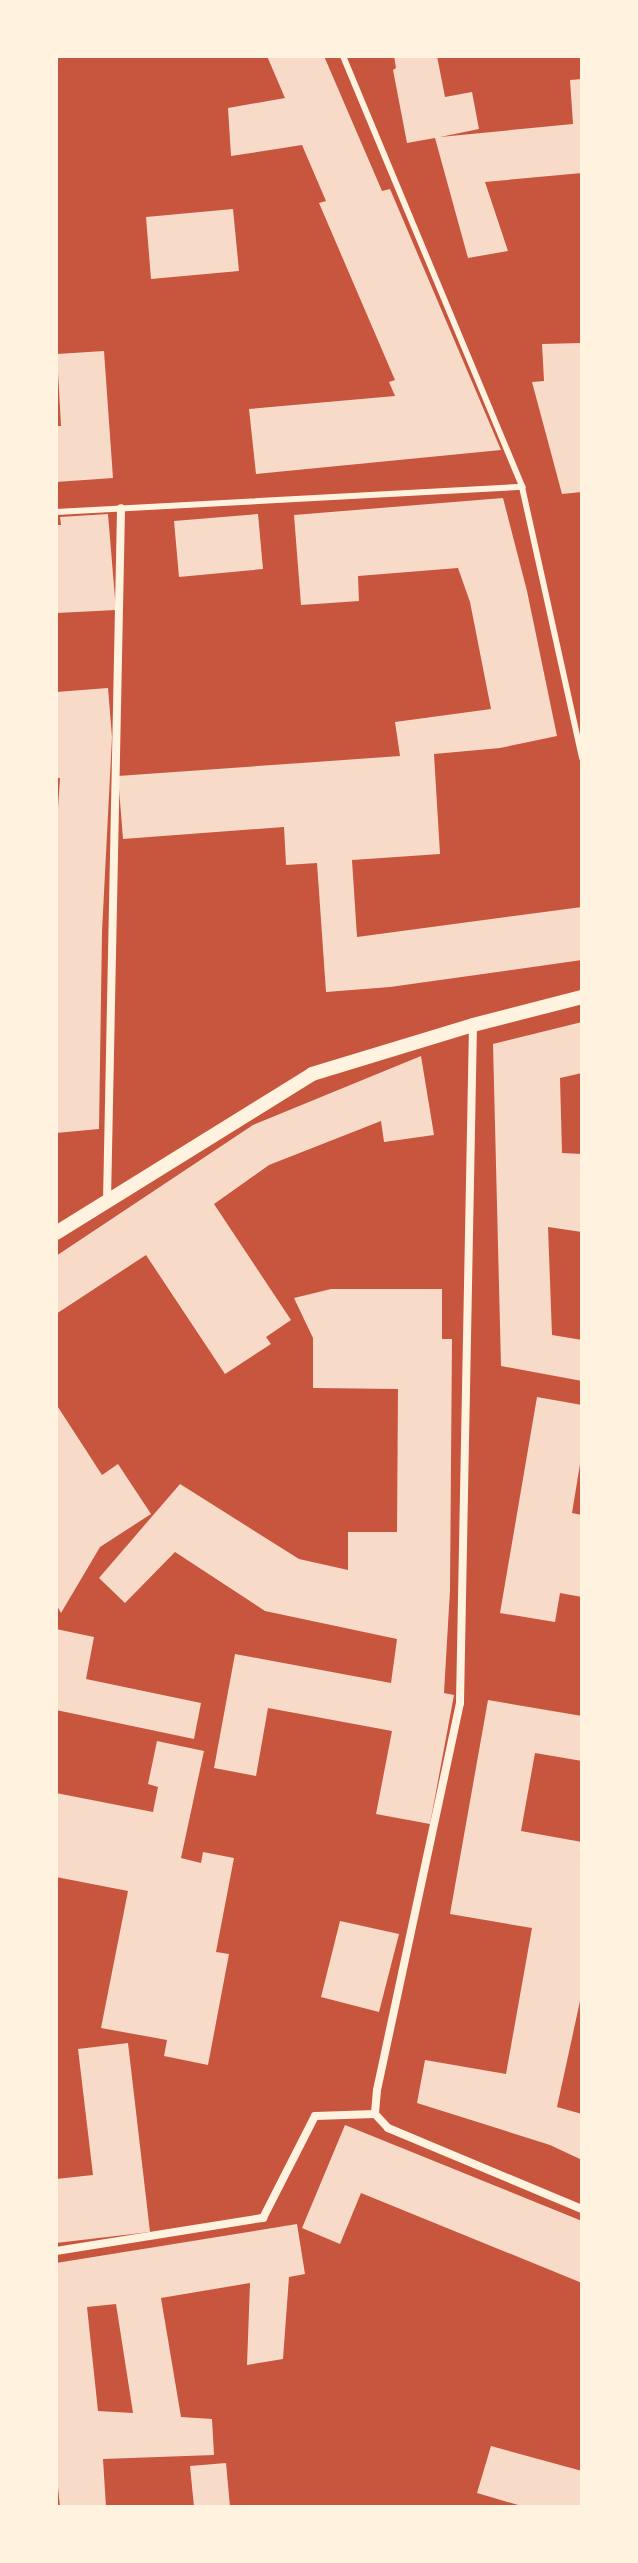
<!DOCTYPE html>
<style>
body{margin:0}
#map{position:relative;width:638px;height:2563px;overflow:hidden;background:#c8553d;font-family:Arial,sans-serif}
div>[style]{position:absolute}
[style*='--x']{left:calc(var(--x)*1px);top:calc(var(--y)*1px);width:calc(var(--w)*1px);rotate:calc(var(--a)*1deg)}
.building>*{inset:0;background:#f7dbc8}
.service>*{height:6px;margin:-3px;padding:0 3px;transform-origin:3px;border-radius:3px;background:#fff3e0}
.minor>*{height:8px;margin:-4px;padding:0 4px;transform-origin:4px;border-radius:4px;background:#fff3e0}
.tertiary>*{height:14px;margin:-7px;padding:0 7px;transform-origin:7px;border-radius:7px;background:#fff3e0}
span{translate:-50% -50%;white-space:nowrap;text-align:center;line-height:1.15;-webkit-text-stroke:6px #fff3e0;paint-order:stroke}
.frame{position:absolute;inset:0;border:58px solid #fff3e0;pointer-events:none}
</style>
<div id="map">
<div class="building">
<div style="clip-path:polygon(267px 56px,324px 56px,382px 191px,390px 189px,501px 450px,256px 474px,249px 409px,395px 396px,389px 382px,395px 380px,319px 203px,326px 201px,302px 145px,231px 156px,228px 108px,285px 98px)"></div>
<div style="clip-path:polygon(394px 56px,437px 56px,445px 97px,472px 92px,479px 129px,440px 137px,573px 124px,570px 80px,582px 79px,582px 173px,485px 182px,508px 251px,468px 258px,435px 138px,407px 143px,393px 70px,396px 68px)"></div>
<div style="clip-path:polygon(233px 209px,239px 271px,151px 279px,146px 217px)"></div>
<div style="clip-path:polygon(582px 343px,582px 492px,562px 494px,532px 382px,544px 381px,542px 344px)"></div>
<div style="clip-path:polygon(104px 351px,113px 478px,56px 482px,56px 426px,61px 426px,57px 354px)"></div>
<div style="clip-path:polygon(503px 498px,527px 591px,557px 736px,500px 748px,434px 754px,440px 854px,352px 860px,357px 937px,582px 907px,582px 960px,390px 987px,326px 992px,317px 863px,286px 865px,284px 827px,123px 839px,118px 776px,400px 756px,395px 722px,491px 709px,470px 602px,458px 568px,358px 576px,359px 601px,301px 605px,294px 515px)"></div>
<div style="clip-path:polygon(108px 514px,116px 610px,57px 613px,56px 525px,61px 525px,60px 517px)"></div>
<div style="clip-path:polygon(258px 514px,263px 569px,179px 577px,174px 521px)"></div>
<div style="clip-path:polygon(108px 688px,112px 737px,102px 932px,99px 1129px,56px 1133px,56px 838px,60px 778px,56px 778px,56px 692px)"></div>
<div style="clip-path:polygon(582px 1022px,582px 1073px,560px 1078px,562px 1153px,582px 1154px,582px 1232px,548px 1227px,552px 1335px,582px 1340px,582px 1381px,501px 1366px,493px 1044px)"></div>
<div style="clip-path:polygon(421px 1056px,434px 1135px,384px 1142px,381px 1121px,269px 1165px,214px 1204px,291px 1320px,266px 1337px,271px 1344px,225px 1374px,146px 1255px,56px 1314px,56px 1256px,253px 1125px)"></div>
<div style="clip-path:polygon(331px 1289px,442px 1289px,442px 1339px,452px 1339px,450px 1590px,444px 1693px,454px 1695px,430px 1824px,376px 1814px,392px 1731px,268px 1708px,256px 1776px,214px 1768px,235px 1654px,391px 1683px,397px 1639px,265px 1611px,175px 1552px,125px 1603px,99px 1578px,180px 1484px,299px 1559px,348px 1570px,348px 1532px,397px 1532px,398px 1389px,313px 1388px,313px 1338px,294px 1298px)"></div>
<div style="clip-path:polygon(537px 1397px,582px 1405px,582px 1452px,572px 1513px,582px 1515px,582px 1597px,560px 1593px,555px 1622px,500px 1613px)"></div>
<div style="clip-path:polygon(56px 1404px,102px 1475px,118px 1464px,151px 1514px,100px 1547px,61px 1613px,56px 1604px)"></div>
<div style="clip-path:polygon(56px 1629px,94px 1637px,86px 1679px,201px 1703px,194px 1739px,56px 1710px)"></div>
<div style="clip-path:polygon(488px 1700px,582px 1716px,582px 1761px,535px 1753px,521px 1831px,582px 1842px,582px 1992px,557px 2107px,582px 2114px,582px 2160px,550px 2145px,417px 2103px,425px 2060px,506px 2074px,532px 1928px,450px 1914px)"></div>
<div style="clip-path:polygon(157px 1741px,204px 1751px,181px 1858px,201px 1863px,203px 1852px,234px 1858px,216px 1952px,229px 1954px,208px 2065px,164px 2056px,167px 2040px,101px 2028px,128px 1891px,56px 1877px,56px 1793px,153px 1812px,158px 1787px,148px 1784px)"></div>
<div style="clip-path:polygon(340px 1921px,399px 1934px,379px 2012px,321px 1997px)"></div>
<div style="clip-path:polygon(128px 2043px,150px 2232px,56px 2243px,56px 2179px,93px 2175px,78px 2049px)"></div>
<div style="clip-path:polygon(345px 2125px,582px 2221px,582px 2283px,361px 2193px,340px 2244px,302px 2228px)"></div>
<div style="clip-path:polygon(evenodd,297px 2224px,305px 2274px,289px 2277px,283px 2359px,247px 2365px,250px 2283px,161px 2298px,181px 2417px,212px 2419px,214px 2455px,103px 2459px,106px 2507px,60px 2507px,56px 2467px,56px 2263px,297px 2224px,116px 2304px,133px 2413px,98px 2411px,87px 2307px,116px 2304px)"></div>
<div style="clip-path:polygon(491px 2446px,582px 2471px,582px 2507px,525px 2507px,477px 2493px)"></div>
<div style="clip-path:polygon(226px 2463px,230px 2507px,194px 2507px,190px 2466px)"></div>
</div>
<div class="service">
<div style="--x:343;--y:56;--w:467;--a:67.4"></div>
<div style="--x:522;--y:487;--w:278;--a:77.5"></div>
<div style="--x:56;--y:512;--w:467;--a:-3.1"></div>
</div>
<div class="minor">
<div style="--x:473;--y:1025;--w:678;--a:91.1"></div>
<div style="--x:460;--y:1703;--w:396;--a:102.1"></div>
<div style="--x:377;--y:2090;--w:24;--a:95"></div>
<div style="--x:375;--y:2114;--w:19;--a:47"></div>
<div style="--x:388;--y:2128;--w:210;--a:22.7"></div>
<div style="--x:107;--y:1201;--w:693;--a:-88.84"></div>
<div style="--x:56;--y:2251;--w:210;--a:-9.1"></div>
<div style="--x:263;--y:2218;--w:114;--a:-63"></div>
<div style="--x:315;--y:2116;--w:60;--a:-1.9"></div>
</div>
<div class="tertiary">
<div style="--x:56;--y:1233;--w:301;--a:-31.8"></div>
<div style="--x:312;--y:1074;--w:168;--a:-16.9"></div>
<div style="--x:473;--y:1025;--w:113;--a:-14.4"></div>
</div>
<div class="frame"></div>
</div>
